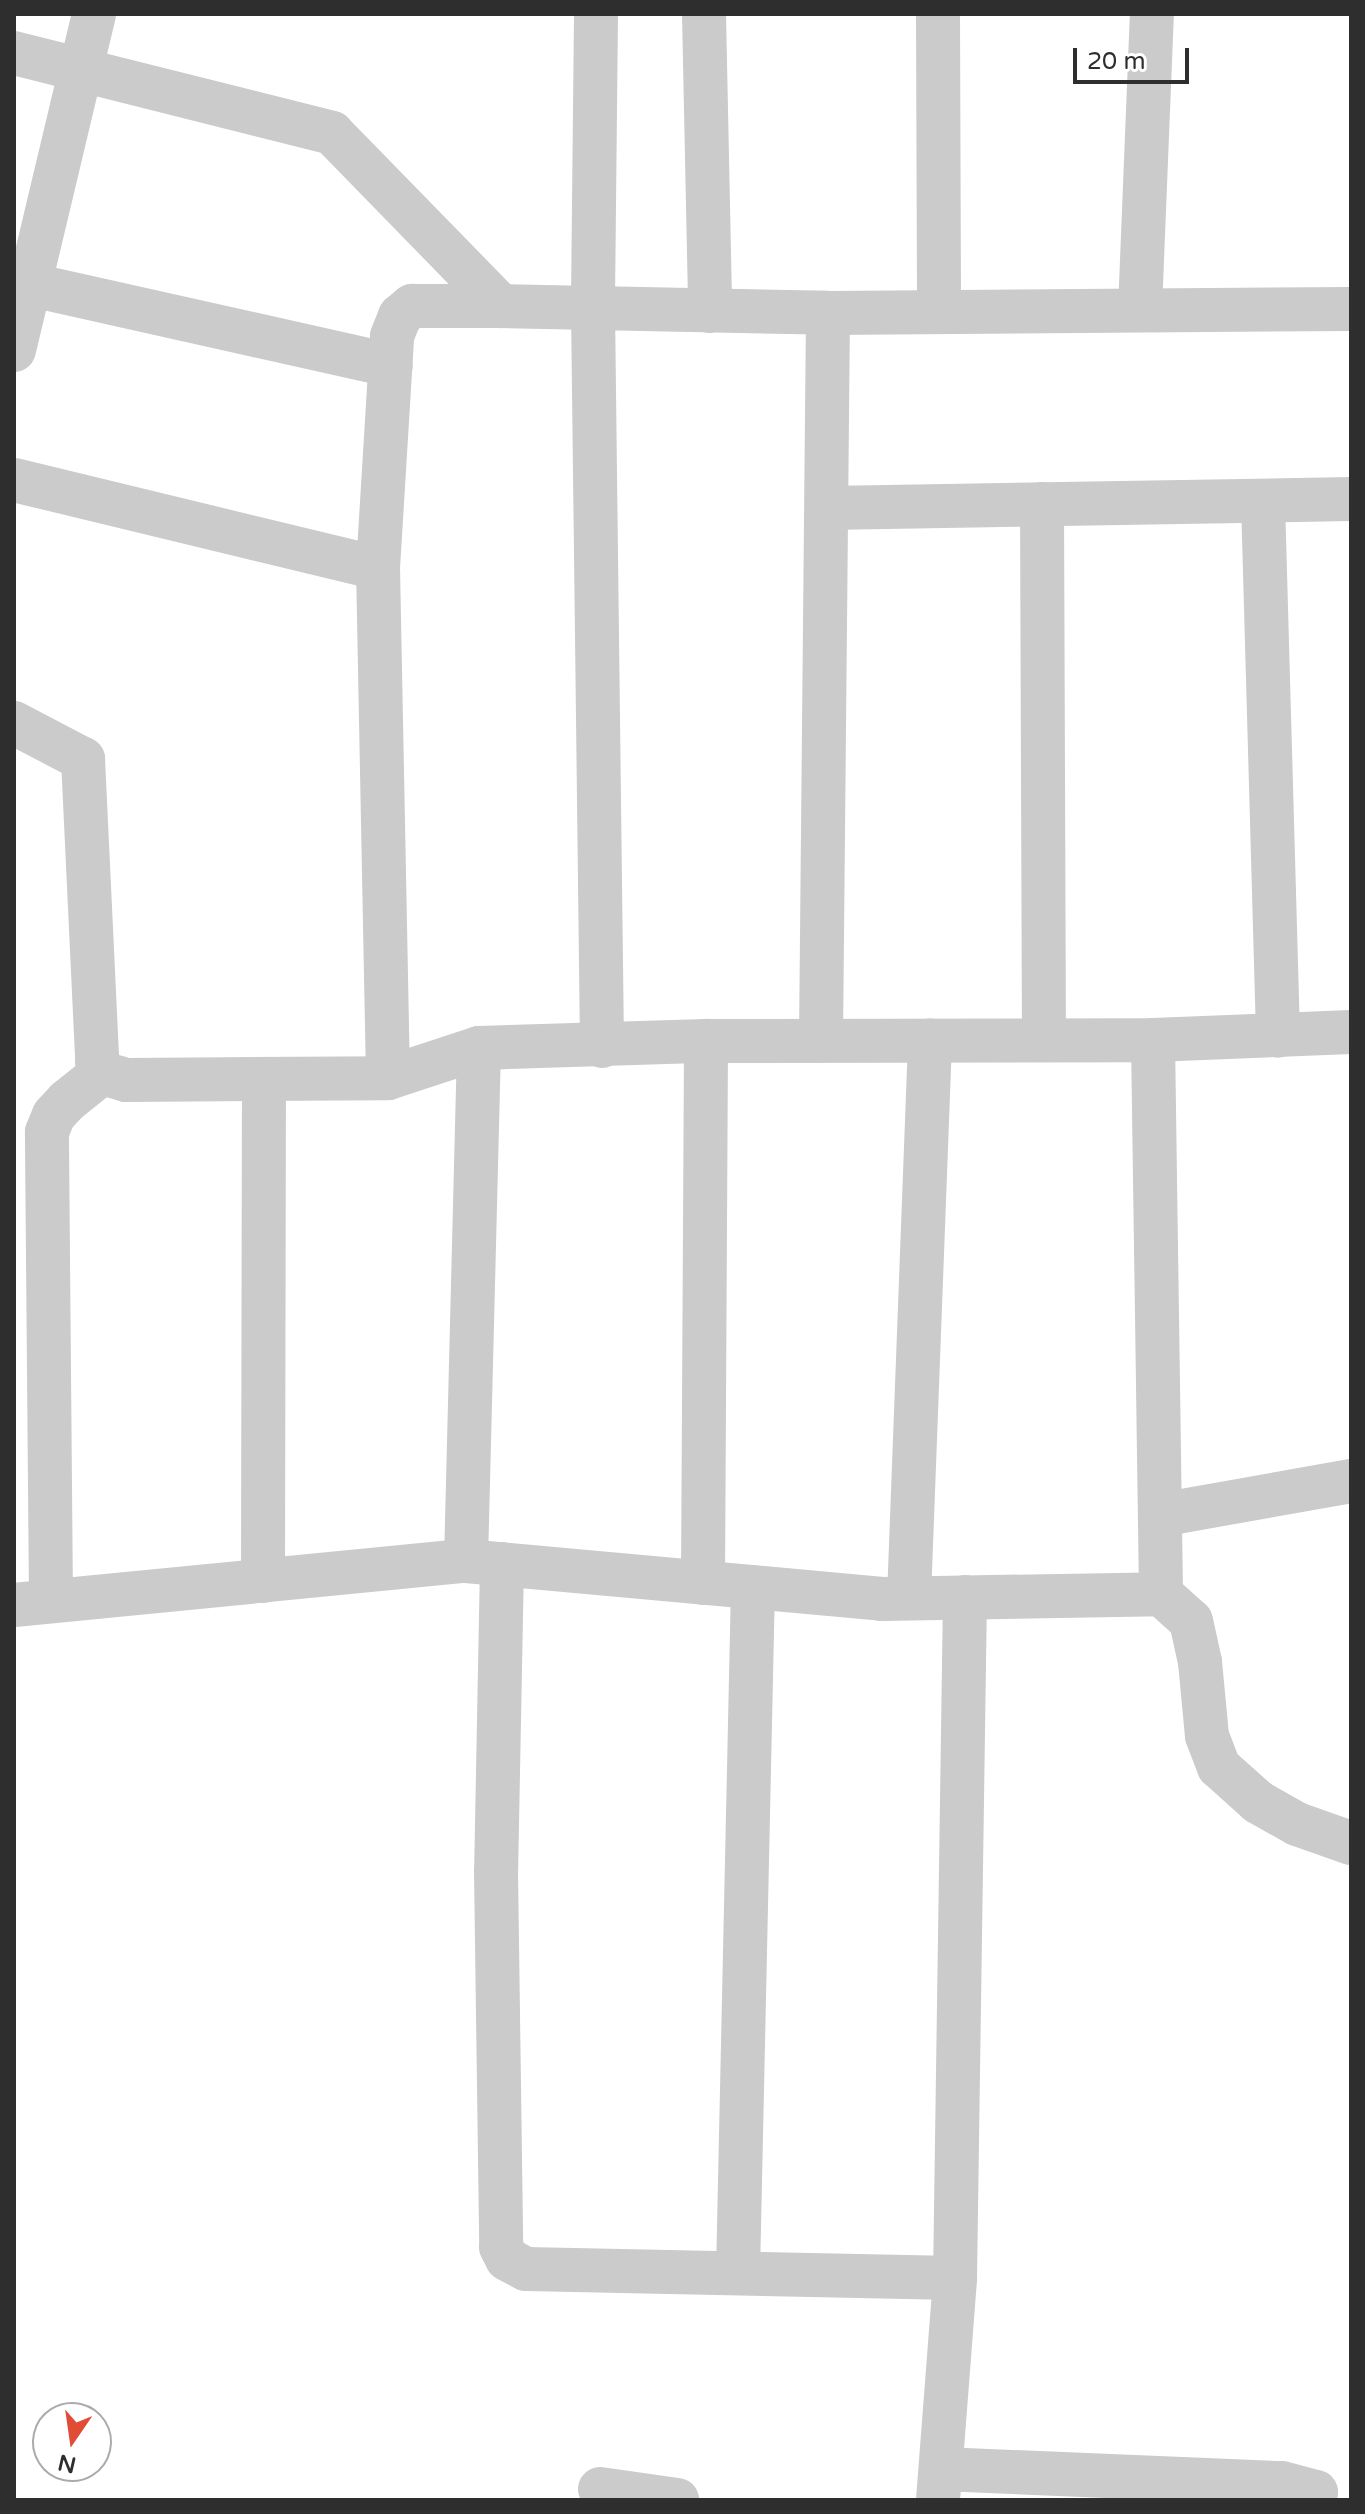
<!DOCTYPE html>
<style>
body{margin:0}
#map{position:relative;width:1365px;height:2514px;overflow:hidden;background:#fff;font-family:"Varela Round",sans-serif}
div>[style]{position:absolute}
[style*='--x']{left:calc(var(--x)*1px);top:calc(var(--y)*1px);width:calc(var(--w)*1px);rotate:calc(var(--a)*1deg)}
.street>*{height:44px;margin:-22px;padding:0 22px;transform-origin:22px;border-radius:22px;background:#cbcbcb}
span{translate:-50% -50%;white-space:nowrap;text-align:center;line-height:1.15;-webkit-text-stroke:8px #fff;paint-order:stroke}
.frame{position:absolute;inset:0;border:16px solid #2e2e2e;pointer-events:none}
.north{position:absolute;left:32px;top:2402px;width:80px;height:80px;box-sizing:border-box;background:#fff;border:2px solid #ababab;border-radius:50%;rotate:193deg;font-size:22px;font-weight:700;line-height:32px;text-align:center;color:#2e2e2e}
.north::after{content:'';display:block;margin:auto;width:28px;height:36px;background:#e04c36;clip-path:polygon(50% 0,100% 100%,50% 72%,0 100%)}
.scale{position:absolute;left:1073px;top:48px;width:116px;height:36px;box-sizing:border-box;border:4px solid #2e2e2e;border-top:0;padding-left:10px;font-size:24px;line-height:28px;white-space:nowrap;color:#2e2e2e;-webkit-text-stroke:6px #fff;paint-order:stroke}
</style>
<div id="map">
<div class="street">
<div style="--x:596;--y:14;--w:295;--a:90.6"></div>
<div style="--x:593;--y:309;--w:737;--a:89.3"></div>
<div style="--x:704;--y:14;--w:297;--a:88.8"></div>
<div style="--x:938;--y:14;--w:298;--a:89.8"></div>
<div style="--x:14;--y:53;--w:328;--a:14.1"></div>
<div style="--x:332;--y:133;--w:242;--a:45.7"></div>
<div style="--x:501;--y:306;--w:327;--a:1.2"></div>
<div style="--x:828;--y:313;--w:523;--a:-0.44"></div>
<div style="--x:14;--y:281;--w:386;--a:12.6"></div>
<div style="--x:1140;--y:310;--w:296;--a:-87.7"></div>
<div style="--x:14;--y:350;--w:345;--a:-76.6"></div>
<div style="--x:14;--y:480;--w:374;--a:13.6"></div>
<div style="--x:1263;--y:501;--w:535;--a:88.39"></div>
<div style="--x:1042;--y:504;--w:535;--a:89.79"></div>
<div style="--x:827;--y:508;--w:524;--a:-0.98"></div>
<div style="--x:14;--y:723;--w:78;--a:27.6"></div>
<div style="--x:83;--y:759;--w:302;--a:87.3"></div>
<div style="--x:97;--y:1061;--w:13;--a:67"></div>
<div style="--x:102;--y:1073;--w:25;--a:16"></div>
<div style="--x:126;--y:1080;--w:262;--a:-0.4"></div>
<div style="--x:388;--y:1078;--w:96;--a:-18.2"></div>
<div style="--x:479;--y:1048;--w:227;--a:-1.8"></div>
<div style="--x:706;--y:1041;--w:447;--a:-0.1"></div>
<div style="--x:1153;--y:1040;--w:198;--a:-2.3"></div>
<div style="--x:1153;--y:1040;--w:554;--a:89.17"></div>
<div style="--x:821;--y:1041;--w:728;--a:-89.45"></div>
<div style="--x:388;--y:1078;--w:510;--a:-91.12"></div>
<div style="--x:378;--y:568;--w:232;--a:-86.5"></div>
<div style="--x:392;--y:336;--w:22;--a:-68"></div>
<div style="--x:400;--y:316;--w:16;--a:-40"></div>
<div style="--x:412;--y:306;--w:89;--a:0"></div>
<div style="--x:1160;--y:1515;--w:194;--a:-10.1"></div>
<div style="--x:466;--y:1561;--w:513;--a:-88.55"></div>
<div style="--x:502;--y:1564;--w:307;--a:91.1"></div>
<div style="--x:496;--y:1871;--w:376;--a:89.2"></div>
<div style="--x:501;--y:2247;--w:13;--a:63"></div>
<div style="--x:507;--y:2259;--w:21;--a:28"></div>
<div style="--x:526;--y:2269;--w:429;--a:1.2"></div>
<div style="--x:263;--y:1581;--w:502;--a:-89.89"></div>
<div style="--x:703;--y:1583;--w:542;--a:-89.68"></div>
<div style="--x:909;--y:1598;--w:558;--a:-87.84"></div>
<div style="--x:51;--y:1601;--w:469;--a:-90.5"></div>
<div style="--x:47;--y:1132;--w:18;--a:-68"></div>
<div style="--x:54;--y:1115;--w:19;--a:-47"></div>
<div style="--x:67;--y:1101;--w:45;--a:-38.7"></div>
<div style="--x:14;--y:1605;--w:454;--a:-5.6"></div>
<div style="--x:466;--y:1561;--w:418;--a:5.2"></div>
<div style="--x:882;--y:1599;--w:279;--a:-1"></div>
<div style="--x:1161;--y:1594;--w:40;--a:42"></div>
<div style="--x:1191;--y:1621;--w:42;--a:77.6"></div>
<div style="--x:1200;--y:1662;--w:74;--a:84.6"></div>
<div style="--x:1207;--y:1736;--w:33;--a:69"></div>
<div style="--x:1219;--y:1767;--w:52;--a:41.9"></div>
<div style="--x:1258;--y:1802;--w:45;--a:29.4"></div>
<div style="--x:1297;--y:1824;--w:57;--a:19.4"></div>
<div style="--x:738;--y:2273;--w:686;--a:-88.75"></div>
<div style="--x:941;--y:2469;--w:341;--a:2.4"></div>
<div style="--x:1282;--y:2483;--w:35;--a:15"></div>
<div style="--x:1316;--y:2492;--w:8;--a:97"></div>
<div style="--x:600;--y:2489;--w:78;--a:8.1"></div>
<div style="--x:938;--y:2500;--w:223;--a:-85.6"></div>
<div style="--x:955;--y:2278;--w:681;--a:-89.16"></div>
</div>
<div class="frame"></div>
<div class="north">N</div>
<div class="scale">20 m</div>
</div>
